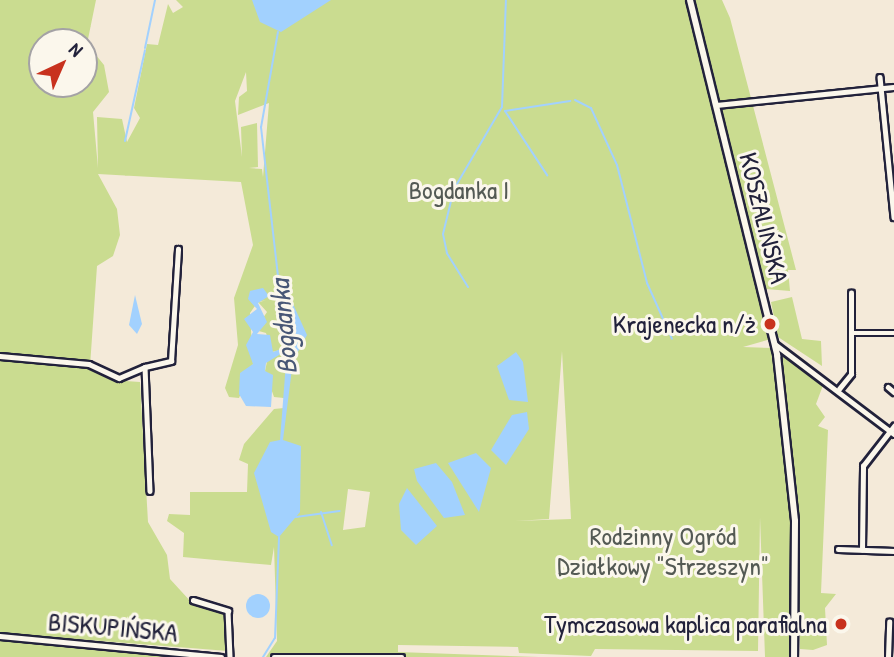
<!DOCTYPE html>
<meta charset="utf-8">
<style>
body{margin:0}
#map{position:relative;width:894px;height:657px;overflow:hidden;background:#f4ead9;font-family:"Patrick Hand",sans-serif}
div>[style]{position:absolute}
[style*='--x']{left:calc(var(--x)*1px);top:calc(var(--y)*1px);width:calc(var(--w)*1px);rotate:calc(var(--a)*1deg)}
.green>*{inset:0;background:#cadc90}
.water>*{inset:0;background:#a2d1fe}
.round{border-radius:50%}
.stream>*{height:2px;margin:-1px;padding:0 1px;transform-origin:1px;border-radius:1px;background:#a2d1fe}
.roads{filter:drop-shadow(2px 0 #22223b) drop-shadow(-2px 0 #22223b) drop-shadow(0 2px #22223b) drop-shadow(0 -2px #22223b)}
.street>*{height:4.5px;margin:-2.25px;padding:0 2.25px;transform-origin:2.25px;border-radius:2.25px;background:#fbf7ec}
.secondary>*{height:6px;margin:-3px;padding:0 3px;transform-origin:3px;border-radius:3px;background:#fbf7ec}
.dots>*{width:19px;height:19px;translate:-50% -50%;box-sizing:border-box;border:4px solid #fbf7ec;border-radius:50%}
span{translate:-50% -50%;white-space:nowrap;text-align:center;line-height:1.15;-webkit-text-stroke:6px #fbf7ec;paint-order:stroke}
.park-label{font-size:26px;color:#545a54}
.street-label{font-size:26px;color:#22223b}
.poi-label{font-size:26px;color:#22223b}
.right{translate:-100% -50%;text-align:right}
.water-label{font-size:28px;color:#485776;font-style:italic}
.north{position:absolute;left:28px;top:28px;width:70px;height:70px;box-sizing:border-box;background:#fbf7ec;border:2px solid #a4a2a5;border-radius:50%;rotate:44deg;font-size:19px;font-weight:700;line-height:28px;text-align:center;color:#22223b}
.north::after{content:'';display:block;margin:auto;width:24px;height:32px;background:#c8321e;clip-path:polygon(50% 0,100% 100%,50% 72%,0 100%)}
</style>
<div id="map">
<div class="green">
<div style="clip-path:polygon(evenodd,0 0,96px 0,87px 44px,104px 65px,109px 92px,93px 112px,98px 168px,97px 117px,122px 119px,127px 142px,140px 118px,134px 108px,147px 44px,158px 45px,168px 4px,173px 13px,183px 7px,176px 0,686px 0,771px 339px,743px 347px,772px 348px,793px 532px,791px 657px,765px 657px,760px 517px,758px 651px,595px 649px,591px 656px,519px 653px,518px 647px,398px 645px,398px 652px,539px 657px,266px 657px,277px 641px,274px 547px,271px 565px,183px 557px,184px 533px,167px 521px,169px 514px,190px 515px,190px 492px,247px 492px,248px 464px,239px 460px,244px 444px,274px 409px,284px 408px,284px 398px,274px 397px,265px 371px,268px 357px,280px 350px,272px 352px,266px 333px,255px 330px,267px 312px,258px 302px,266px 300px,257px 303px,250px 313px,253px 364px,239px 398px,229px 397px,225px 388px,238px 345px,234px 298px,253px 245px,241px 182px,98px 174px,117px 209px,120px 235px,113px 256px,97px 266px,90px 366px,111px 380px,140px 382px,148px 522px,167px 555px,170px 579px,192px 603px,226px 611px,228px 651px,0 633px,0 0,42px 42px,84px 42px,84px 84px,42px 84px,42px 42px,0 0,246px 72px,247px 91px,239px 97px,238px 115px,269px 103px,263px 177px,262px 169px,249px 168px,258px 167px,257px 123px,241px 127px,242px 157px,235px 101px,246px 72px,0 0,562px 351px,571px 519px,515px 521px,549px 519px,562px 351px,0 0,348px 489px,370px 492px,365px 527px,343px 530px,348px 489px)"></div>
<div style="clip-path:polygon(695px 0,722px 0,730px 18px,796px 270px,788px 270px,790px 291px,766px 289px)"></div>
<div style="clip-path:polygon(792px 297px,802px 339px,821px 341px,822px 366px,778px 337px,771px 302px)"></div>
<div style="clip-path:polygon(785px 348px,825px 380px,816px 404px,825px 417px,818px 426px,828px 430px,821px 593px,836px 594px,825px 608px,827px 645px,813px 650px,800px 649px,797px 517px,779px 351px)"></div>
<div style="clip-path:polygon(0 639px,97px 646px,191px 657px,0 657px)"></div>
</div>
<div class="water">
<div style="clip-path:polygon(252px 0,331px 0,281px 32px,260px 22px)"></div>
<div style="clip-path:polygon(276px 282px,284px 284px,307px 335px,293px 361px,283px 440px,301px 446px,300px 512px,279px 537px,271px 532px,254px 473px,270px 442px,280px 440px,287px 350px,266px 363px,265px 371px,273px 375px,271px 407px,246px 406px,239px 394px,240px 373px,253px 364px,246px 345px,253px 332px,244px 319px,257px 309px,248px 299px,250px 291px,263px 288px,269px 296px,258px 303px,267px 322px,257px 334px,270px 335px,273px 352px,286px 347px)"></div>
<div style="clip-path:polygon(135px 295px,142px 324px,137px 334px,129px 325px)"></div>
<div style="clip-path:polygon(516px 352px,523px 362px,528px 402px,509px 400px,497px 366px)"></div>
<div style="clip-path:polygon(527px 412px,529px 429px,506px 465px,491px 450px,512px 415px)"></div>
<div style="clip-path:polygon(476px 453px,491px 468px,479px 512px,448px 463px)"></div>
<div style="clip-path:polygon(436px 463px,452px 482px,465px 515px,444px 518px,417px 481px,414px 469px)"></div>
<div style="clip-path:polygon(407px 488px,437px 526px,416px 545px,401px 530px,399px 504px)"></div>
<div class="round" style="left:246px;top:594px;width:24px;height:24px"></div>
</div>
<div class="stream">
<div style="--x:278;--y:32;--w:97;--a:100.1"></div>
<div style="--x:261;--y:127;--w:159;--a:83.5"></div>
<div style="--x:145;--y:48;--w:49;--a:-78.2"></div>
<div style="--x:575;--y:100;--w:18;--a:27"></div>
<div style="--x:591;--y:108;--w:63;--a:65.5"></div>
<div style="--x:617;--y:165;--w:122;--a:75.7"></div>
<div style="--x:647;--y:283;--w:61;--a:65.9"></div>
<div style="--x:505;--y:111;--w:77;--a:56.7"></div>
<div style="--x:505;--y:111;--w:66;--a:-8.7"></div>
<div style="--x:125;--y:141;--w:93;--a:-77.6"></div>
<div style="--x:468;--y:287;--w:40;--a:-122"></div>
<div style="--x:447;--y:253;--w:19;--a:-102"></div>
<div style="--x:443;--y:234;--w:46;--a:-76.3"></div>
<div style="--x:454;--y:189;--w:95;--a:-59.7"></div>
<div style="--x:502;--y:107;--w:107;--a:-87.9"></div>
<div style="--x:321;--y:512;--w:35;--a:72"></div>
<div style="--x:296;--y:517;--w:44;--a:-7.8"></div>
<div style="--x:263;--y:657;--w:22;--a:-58"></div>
<div style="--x:275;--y:638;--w:101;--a:-87.7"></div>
</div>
<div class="roads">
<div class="street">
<div style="--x:880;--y:77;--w:141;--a:84.3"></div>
<div style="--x:716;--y:105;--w:178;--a:-5.8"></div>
<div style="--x:851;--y:333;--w:43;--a:0"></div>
<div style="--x:775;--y:344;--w:149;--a:37.1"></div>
<div style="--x:0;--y:356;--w:89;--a:5.1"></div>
<div style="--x:89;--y:364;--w:33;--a:25"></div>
<div style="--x:119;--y:378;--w:28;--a:-23"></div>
<div style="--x:145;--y:367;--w:124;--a:87.7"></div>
<div style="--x:145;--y:367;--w:27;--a:-13"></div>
<div style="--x:171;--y:361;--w:112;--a:-86.4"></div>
<div style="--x:888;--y:387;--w:8;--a:40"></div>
<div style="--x:839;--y:389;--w:19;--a:-51"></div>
<div style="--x:851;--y:374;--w:81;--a:-90"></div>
<div style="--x:838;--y:549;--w:56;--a:2"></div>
<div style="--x:862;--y:550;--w:84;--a:-89.3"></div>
<div style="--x:863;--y:466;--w:51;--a:-52.2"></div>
<div style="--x:193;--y:600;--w:37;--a:17"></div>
<div style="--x:228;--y:611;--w:46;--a:87.5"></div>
<div style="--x:0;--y:636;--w:222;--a:5.4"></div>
<div style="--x:274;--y:657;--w:128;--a:0"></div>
<div style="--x:888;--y:657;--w:35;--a:-88"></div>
</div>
<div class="secondary">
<div style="--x:690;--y:0;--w:366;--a:76.2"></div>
<div style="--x:777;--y:355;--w:167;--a:83.8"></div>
<div style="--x:795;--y:521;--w:136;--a:90.4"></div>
</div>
</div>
<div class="dots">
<div style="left:770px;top:324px;background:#c8321e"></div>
<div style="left:841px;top:624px;background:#c8321e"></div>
</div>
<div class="park-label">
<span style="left:459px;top:190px">Bogdanka I</span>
<span style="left:663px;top:551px">Rodzinny Ogród<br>Działkowy "Strzeszyn"</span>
</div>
<div class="street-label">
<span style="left:764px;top:218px;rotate:76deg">KOSZALIŃSKA</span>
<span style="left:113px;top:627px;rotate:5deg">BISKUPIŃSKA</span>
</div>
<div class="poi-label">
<span class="right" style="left:756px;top:324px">Krajenecka n/ż</span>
<span class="right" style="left:827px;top:624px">Tymczasowa kaplica parafialna</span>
</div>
<div class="water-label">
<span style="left:283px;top:327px;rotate:-95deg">Bogdanka</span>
</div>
<div class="north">N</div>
</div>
